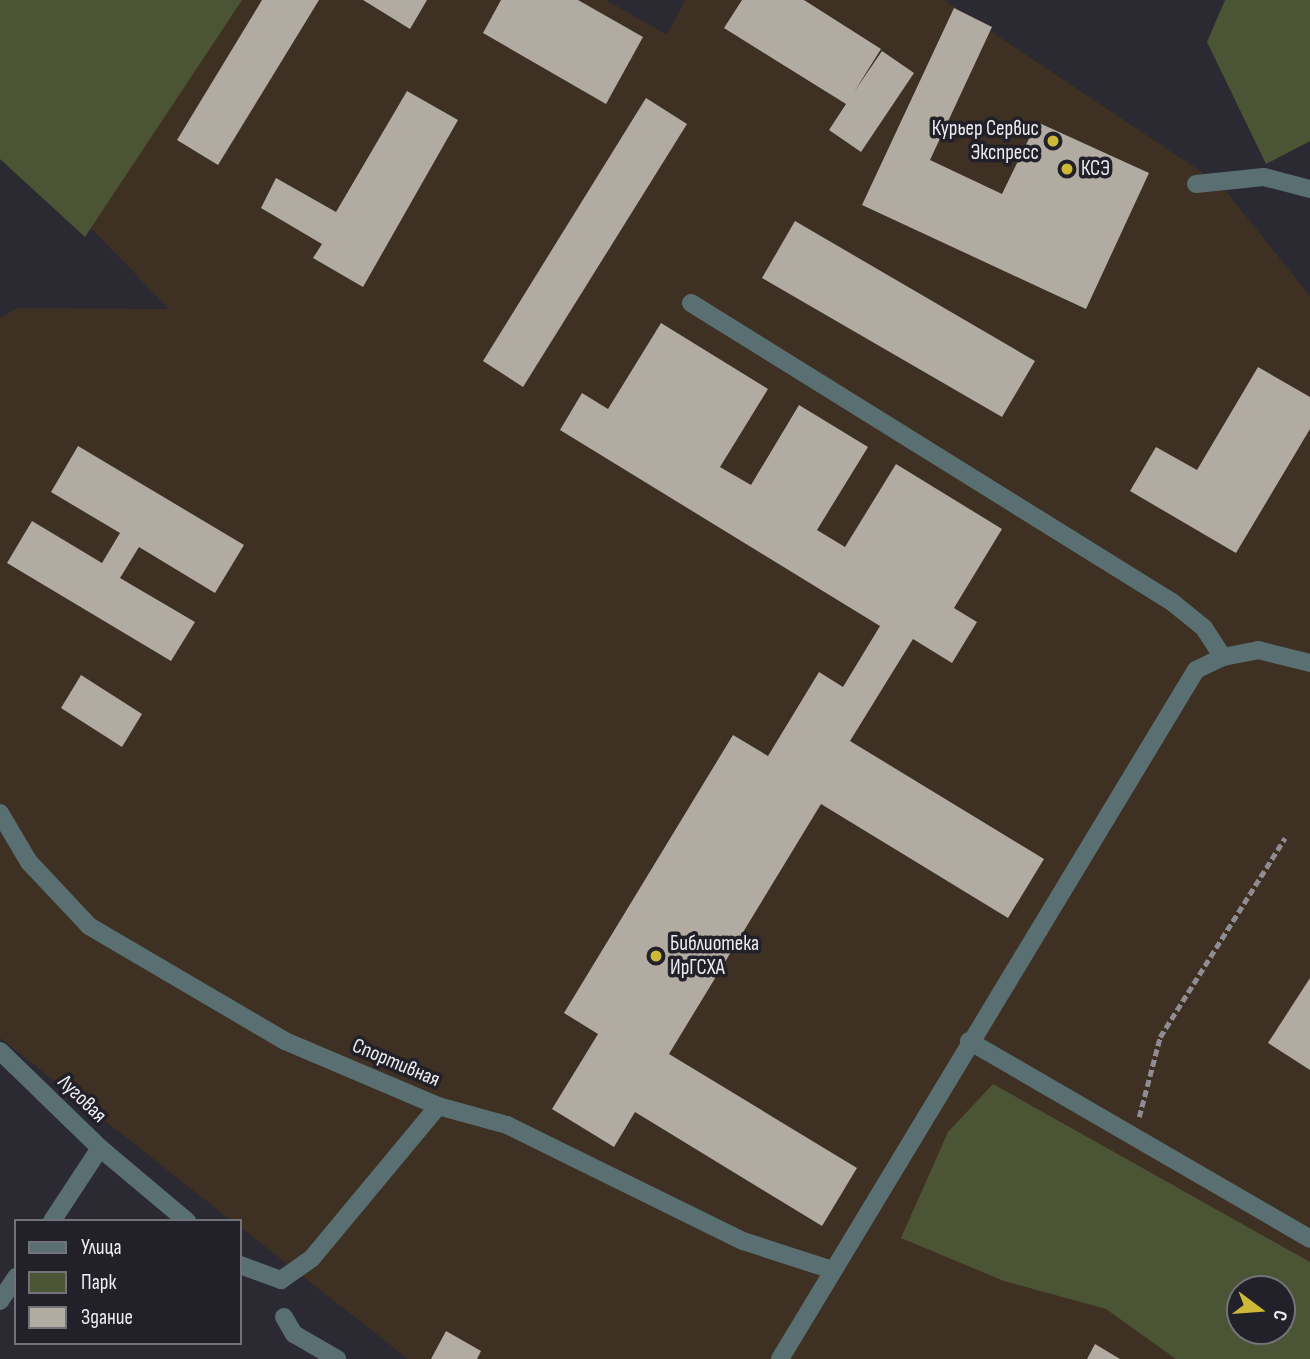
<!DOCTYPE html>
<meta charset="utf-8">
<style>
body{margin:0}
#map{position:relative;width:1310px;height:1359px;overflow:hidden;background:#2b2a32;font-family:"Sofia Sans Condensed",sans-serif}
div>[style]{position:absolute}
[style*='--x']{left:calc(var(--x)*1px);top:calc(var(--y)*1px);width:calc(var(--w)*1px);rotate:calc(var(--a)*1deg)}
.education>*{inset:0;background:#3e3022}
.green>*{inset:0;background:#4b5535}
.building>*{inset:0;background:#b2aba2}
.path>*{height:4.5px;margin-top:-2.25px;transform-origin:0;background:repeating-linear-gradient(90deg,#8e8d94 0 7px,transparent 0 10.5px)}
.minor>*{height:18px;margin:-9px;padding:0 9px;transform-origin:9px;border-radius:9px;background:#596f72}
.dots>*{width:19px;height:19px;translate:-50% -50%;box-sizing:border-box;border:4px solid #222028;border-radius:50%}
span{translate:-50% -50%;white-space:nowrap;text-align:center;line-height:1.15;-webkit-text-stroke:7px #222028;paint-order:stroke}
.poi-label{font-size:21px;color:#eeedf2}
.right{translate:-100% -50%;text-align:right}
.left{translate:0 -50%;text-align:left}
.street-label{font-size:21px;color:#eeedf2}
.legend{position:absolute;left:14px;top:1219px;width:228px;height:126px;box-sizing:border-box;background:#222028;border:2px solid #747279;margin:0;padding:9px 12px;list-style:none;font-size:21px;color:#eeedf2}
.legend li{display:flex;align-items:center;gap:14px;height:35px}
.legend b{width:35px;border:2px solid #747279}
.north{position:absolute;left:1226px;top:1275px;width:70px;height:70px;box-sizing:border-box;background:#222028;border:2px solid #747279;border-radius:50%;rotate:106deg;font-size:19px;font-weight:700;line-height:28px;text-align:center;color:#eeedf2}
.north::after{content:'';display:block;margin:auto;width:24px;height:32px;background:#ceb837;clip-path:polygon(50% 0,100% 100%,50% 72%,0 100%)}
</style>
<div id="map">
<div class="education">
<div style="clip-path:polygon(evenodd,235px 0,606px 0,667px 35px,685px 0,944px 0,1221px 185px,1310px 296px,1310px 1359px,408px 1359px,240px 1227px,240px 1221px,232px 1221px,0 1038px,0 318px,17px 308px,169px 309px,89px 226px,235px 0,1240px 1289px,1282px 1289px,1282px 1331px,1240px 1331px,1240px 1289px)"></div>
</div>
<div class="green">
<div style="clip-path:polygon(0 0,242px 0,85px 237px,0 159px)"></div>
<div style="clip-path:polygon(1225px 0,1310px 0,1310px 141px,1266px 164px,1207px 42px)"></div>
<div style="clip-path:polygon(evenodd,993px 1084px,1310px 1262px,1310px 1359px,1176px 1359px,1106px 1309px,1004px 1281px,901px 1238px,948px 1132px,993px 1084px,1282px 1289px,1282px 1331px,1240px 1331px,1240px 1289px,1282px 1289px)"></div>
</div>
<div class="building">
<div style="clip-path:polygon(262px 0,319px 0,218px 165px,177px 140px)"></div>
<div style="clip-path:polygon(363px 0,427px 0,410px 29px)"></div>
<div style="clip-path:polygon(501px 0,578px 0,643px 37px,606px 104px,483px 33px)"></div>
<div style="clip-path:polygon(742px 0,804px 0,881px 49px,854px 92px,882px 51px,914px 73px,861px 152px,829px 130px,846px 104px,724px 28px)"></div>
<div style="clip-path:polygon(954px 8px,992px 27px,930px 160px,1002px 194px,1037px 122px,1149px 173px,1086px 309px,862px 205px)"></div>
<div style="clip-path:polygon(407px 91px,458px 120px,363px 287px,313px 258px,322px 244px,261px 208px,276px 178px,336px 212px)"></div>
<div style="clip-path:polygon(646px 98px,687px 124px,523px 387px,483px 361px)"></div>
<div style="clip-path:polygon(795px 221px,1035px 361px,1002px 417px,762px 278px)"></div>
<div style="clip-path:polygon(661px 323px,768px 389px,720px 467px,751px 485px,799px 405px,868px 447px,817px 530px,845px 547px,896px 464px,1002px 529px,954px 608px,977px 622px,952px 663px,913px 639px,850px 741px,1044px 859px,1008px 918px,821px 804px,669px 1054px,857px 1168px,822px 1226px,635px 1112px,614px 1147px,552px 1109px,598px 1034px,564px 1013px,733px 735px,768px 756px,819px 672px,843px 687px,880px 626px,560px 430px,582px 393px,608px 409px)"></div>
<div style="clip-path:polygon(1258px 367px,1310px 397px,1310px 429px,1236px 553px,1130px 491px,1156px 447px,1197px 470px)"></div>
<div style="clip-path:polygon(78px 446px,244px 545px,215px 593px,139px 547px,120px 578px,195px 622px,171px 661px,7px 563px,32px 521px,102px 563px,120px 533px,51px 492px)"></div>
<div style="clip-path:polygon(81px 675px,142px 714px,122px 747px,61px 708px)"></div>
<div style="clip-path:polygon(1310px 978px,1310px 1070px,1268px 1043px)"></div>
<div style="clip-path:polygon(446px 1331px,481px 1351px,477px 1359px,431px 1359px)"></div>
<div style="clip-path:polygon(1095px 1344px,1120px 1359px,1087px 1359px)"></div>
</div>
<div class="path">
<div style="--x:1139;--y:1117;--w:83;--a:-75.3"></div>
<div style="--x:1160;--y:1037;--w:235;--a:-57.9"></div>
</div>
<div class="minor">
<div style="--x:1196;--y:184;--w:68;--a:-5.9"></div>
<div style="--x:1264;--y:177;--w:48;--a:14.6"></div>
<div style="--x:691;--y:303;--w:566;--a:31.87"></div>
<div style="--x:1172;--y:602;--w:41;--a:39.1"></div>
<div style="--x:1204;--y:628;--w:35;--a:57"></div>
<div style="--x:0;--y:813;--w:57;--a:59.4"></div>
<div style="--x:29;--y:862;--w:88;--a:46.8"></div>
<div style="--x:89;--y:926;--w:227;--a:30.4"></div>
<div style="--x:285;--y:1041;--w:166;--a:23"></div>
<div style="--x:438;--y:1106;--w:72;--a:15.4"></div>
<div style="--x:507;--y:1125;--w:263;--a:26.2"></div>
<div style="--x:743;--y:1241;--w:94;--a:18"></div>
<div style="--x:969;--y:1041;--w:394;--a:30.1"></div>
<div style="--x:0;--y:1051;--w:139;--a:44.1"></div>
<div style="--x:100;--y:1148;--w:87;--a:123.3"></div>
<div style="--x:100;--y:1148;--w:114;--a:40"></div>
<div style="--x:240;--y:1265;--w:44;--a:20.1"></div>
<div style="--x:281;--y:1280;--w:38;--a:-35"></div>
<div style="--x:312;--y:1258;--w:197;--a:-50.3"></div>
<div style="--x:0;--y:1301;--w:29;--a:-56"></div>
<div style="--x:284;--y:1317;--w:20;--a:60"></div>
<div style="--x:294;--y:1334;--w:50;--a:30.2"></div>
<div style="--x:780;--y:1359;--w:805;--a:-58.88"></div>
<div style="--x:1196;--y:670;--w:30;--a:-26"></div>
<div style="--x:1223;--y:657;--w:36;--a:-11"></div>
<div style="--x:1258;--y:650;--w:54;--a:14"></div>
</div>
<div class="dots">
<div style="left:1053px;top:141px;background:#ceb837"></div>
<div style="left:1067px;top:169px;background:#ceb837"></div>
<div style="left:656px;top:956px;background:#ceb837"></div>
</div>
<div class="poi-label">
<span class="right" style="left:1039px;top:141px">Курьер Сервис<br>Экспресс</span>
<span class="left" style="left:1081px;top:169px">КСЭ</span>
<span class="left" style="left:670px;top:956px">Библиотека<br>ИрГСХА</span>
</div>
<div class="street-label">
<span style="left:396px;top:1063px;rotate:23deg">Спортивная</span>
<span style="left:82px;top:1099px;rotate:44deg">Луговая</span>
</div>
<ul class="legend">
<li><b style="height:9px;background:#596f72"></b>Улица</li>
<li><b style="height:19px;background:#4b5535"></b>Парк</li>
<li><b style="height:19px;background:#b2aba2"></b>Здание</li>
</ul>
<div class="north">С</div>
</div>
